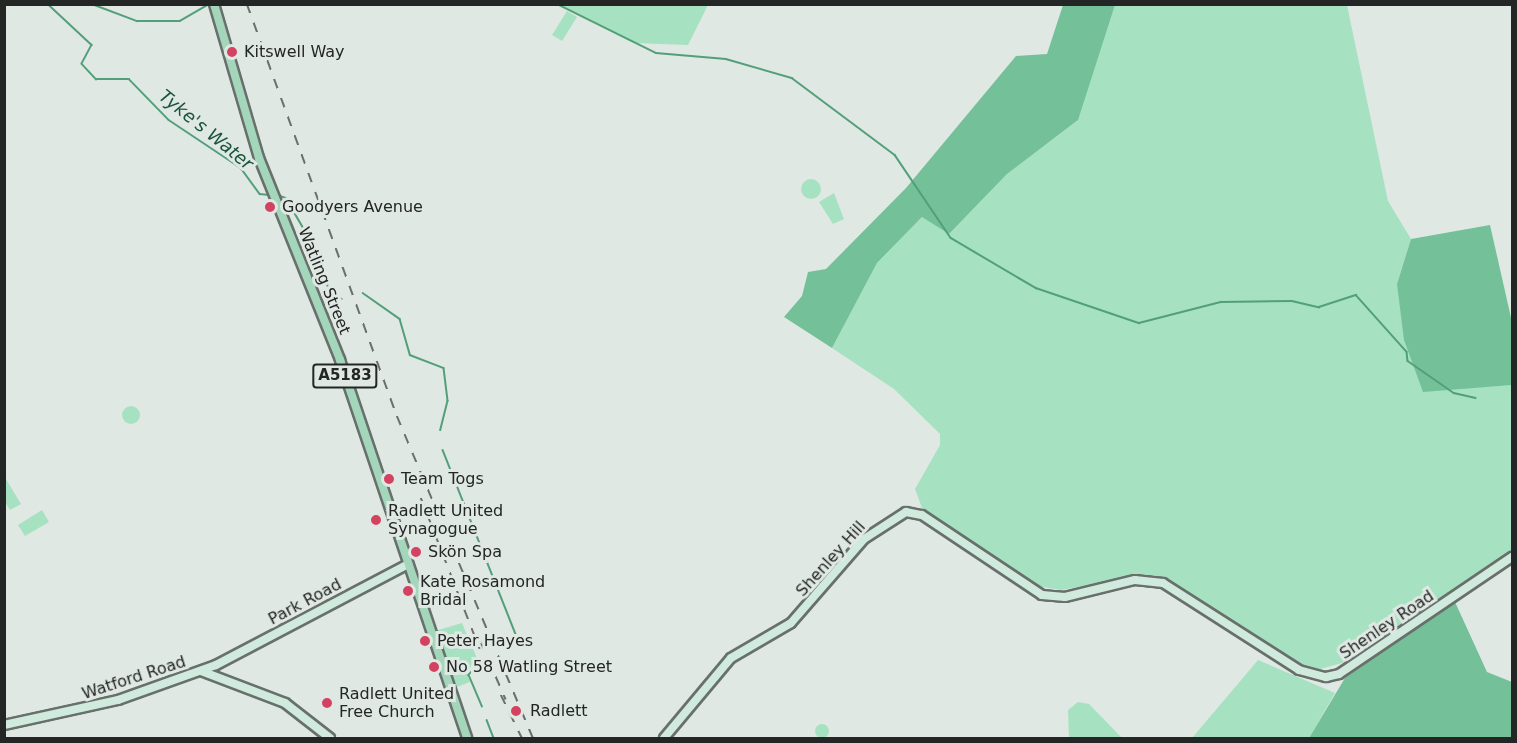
<!DOCTYPE html>
<meta charset="utf-8">
<style>
body{margin:0}
#map{position:relative;width:1517px;height:743px;overflow:hidden;background:#e0e8e3;font-family:"DejaVu Sans",sans-serif}
div>[style]{position:absolute}
[style*='--x']{left:calc(var(--x)*1px);top:calc(var(--y)*1px);width:calc(var(--w)*1px);rotate:calc(var(--a)*1deg)}
.green>*{inset:0;background:#a6e2c1}
.round{border-radius:50%}
.forest>*{inset:0;background:#74c099}
.stream>*{height:1.5px;margin:-0.75px;padding:0 0.75px;transform-origin:0.75px;border-radius:0.75px;background:#539f79}
.roads{filter:drop-shadow(2px 0 #68706b) drop-shadow(-2px 0 #68706b) drop-shadow(0 2px #68706b) drop-shadow(0 -2px #68706b)}
.secondary>*{height:8px;margin:-4px;padding:0 4px;transform-origin:4px;border-radius:4px;background:#d1eade}
.primary>*{height:8px;margin:-4px;padding:0 4px;transform-origin:4px;border-radius:4px;background:#a4d6bc}
.rail>*{height:1.5px;margin-top:-0.75px;transform-origin:0;background:repeating-linear-gradient(90deg,#6b706d 0 10px,transparent 0 20px)}
.dots>*{width:16px;height:16px;translate:-50% -50%;box-sizing:border-box;border:3px solid #e0e8e3;border-radius:50%}
span{translate:-50% -50%;white-space:nowrap;text-align:center;line-height:1.15;-webkit-text-stroke:6px #e0e8e3;paint-order:stroke}
.shield-label span{padding:2px 4px;background:#e0e8e3;border:2px solid;border-radius:4px;-webkit-text-stroke-width:0}
.shield-label{font-size:15px;color:#232624;font-weight:700}
.poi-label{font-size:16px;color:#232624}
.left{translate:0 -50%;text-align:left}
.street-label{font-size:16px;color:#232624}
.water-label{font-size:18px;color:#1a553b;font-style:italic}
.frame{position:absolute;inset:0;border:6px solid #232624;pointer-events:none}
</style>
<div id="map">
<div class="green">
<div style="clip-path:polygon(559px 5px,708px 5px,688px 45px,633px 43px)"></div>
<div style="clip-path:polygon(1115px 5px,1347px 5px,1388px 201px,1411px 239px,1397px 284px,1423px 391px,1512px 385px,1512px 553px,1342px 663px,1313px 671px,1165px 580px,1144px 575px,1061px 590px,1031px 585px,922px 508px,915px 489px,940px 445px,940px 434px,894px 389px,832px 348px,877px 263px,923px 216px,949px 234px,1007px 174px,1077px 121px)"></div>
<div style="clip-path:polygon(567px 11px,577px 17px,562px 41px,552px 35px)"></div>
<div class="round" style="left:801px;top:179px;width:20px;height:20px"></div>
<div style="clip-path:polygon(834px 193px,844px 219px,833px 224px,819px 202px)"></div>
<div class="round" style="left:122px;top:406px;width:18px;height:18px"></div>
<div style="clip-path:polygon(6px 479px,21px 504px,10px 510px,5px 502px)"></div>
<div style="clip-path:polygon(42px 510px,49px 522px,25px 536px,18px 525px)"></div>
<div style="clip-path:polygon(462px 623px,479px 663px,466px 670px,470px 682px,457px 687px,435px 631px)"></div>
<div style="clip-path:polygon(1258px 660px,1335px 693px,1309px 738px,1192px 738px)"></div>
<div style="clip-path:polygon(1078px 702px,1089px 704px,1122px 738px,1069px 738px,1068px 710px)"></div>
<div class="round" style="left:815px;top:724px;width:14px;height:14px"></div>
</div>
<div class="forest">
<div style="clip-path:polygon(1063px 5px,1115px 5px,1078px 120px,1007px 174px,949px 234px,922px 217px,877px 263px,832px 348px,784px 317px,802px 296px,808px 272px,826px 269px,906px 188px,1016px 56px,1047px 54px)"></div>
<div style="clip-path:polygon(1490px 225px,1512px 322px,1512px 385px,1423px 392px,1404px 340px,1397px 284px,1411px 239px)"></div>
<div style="clip-path:polygon(1455px 602px,1487px 672px,1512px 682px,1512px 738px,1309px 738px,1345px 678px)"></div>
</div>
<div class="stream">
<div style="--x:48;--y:4;--w:60;--a:43"></div>
<div style="--x:92;--y:45;--w:21;--a:118"></div>
<div style="--x:82;--y:64;--w:21;--a:47"></div>
<div style="--x:96;--y:79;--w:33;--a:0"></div>
<div style="--x:129;--y:79;--w:57;--a:45.7"></div>
<div style="--x:169;--y:120;--w:87;--a:33.7"></div>
<div style="--x:241;--y:168;--w:32;--a:54"></div>
<div style="--x:260;--y:194;--w:9;--a:6"></div>
<div style="--x:92;--y:4;--w:48;--a:20.7"></div>
<div style="--x:137;--y:21;--w:43;--a:0"></div>
<div style="--x:180;--y:21;--w:30;--a:-30"></div>
<div style="--x:557;--y:4;--w:110;--a:26.3"></div>
<div style="--x:656;--y:53;--w:70;--a:4.9"></div>
<div style="--x:726;--y:59;--w:69;--a:16.1"></div>
<div style="--x:792;--y:78;--w:129;--a:36.8"></div>
<div style="--x:895;--y:155;--w:100;--a:56"></div>
<div style="--x:951;--y:238;--w:99;--a:30.5"></div>
<div style="--x:1036;--y:288;--w:109;--a:18.8"></div>
<div style="--x:1139;--y:323;--w:85;--a:-14.4"></div>
<div style="--x:1221;--y:302;--w:71;--a:-0.8"></div>
<div style="--x:1292;--y:301;--w:28;--a:13"></div>
<div style="--x:1319;--y:307;--w:39;--a:-18"></div>
<div style="--x:1356;--y:295;--w:76;--a:48.2"></div>
<div style="--x:1407;--y:352;--w:9;--a:84"></div>
<div style="--x:1408;--y:361;--w:56;--a:34.8"></div>
<div style="--x:1454;--y:393;--w:22;--a:13"></div>
<div style="--x:277;--y:195;--w:9;--a:18"></div>
<div style="--x:286;--y:198;--w:64;--a:59.8"></div>
<div style="--x:318;--y:253;--w:45;--a:73.2"></div>
<div style="--x:331;--y:296;--w:11;--a:15"></div>
<div style="--x:363;--y:293;--w:45;--a:35.1"></div>
<div style="--x:400;--y:319;--w:37;--a:74"></div>
<div style="--x:410;--y:355;--w:36;--a:21"></div>
<div style="--x:444;--y:368;--w:33;--a:83"></div>
<div style="--x:448;--y:401;--w:30;--a:104"></div>
<div style="--x:443;--y:450;--w:212;--a:68.4"></div>
<div style="--x:478;--y:666;--w:13;--a:135"></div>
<div style="--x:469;--y:675;--w:34;--a:67"></div>
<div style="--x:487;--y:720;--w:19;--a:69"></div>
</div>
<div class="roads">
<div class="secondary">
<div style="--x:201;--y:671;--w:90;--a:20.9"></div>
<div style="--x:285;--y:703;--w:57;--a:37.9"></div>
<div style="--x:4;--y:725;--w:117;--a:-12.4"></div>
<div style="--x:118;--y:700;--w:104;--a:-19.7"></div>
<div style="--x:216;--y:665;--w:217;--a:-27.7"></div>
<div style="--x:664;--y:738;--w:104;--a:-50.1"></div>
<div style="--x:731;--y:658;--w:69;--a:-30.3"></div>
<div style="--x:791;--y:623;--w:111;--a:-49"></div>
<div style="--x:864;--y:539;--w:50;--a:-32.7"></div>
<div style="--x:906;--y:512;--w:16;--a:11"></div>
<div style="--x:922;--y:515;--w:144;--a:33.7"></div>
<div style="--x:1042;--y:595;--w:23;--a:5"></div>
<div style="--x:1065;--y:597;--w:72;--a:-13.7"></div>
<div style="--x:1135;--y:580;--w:28;--a:6"></div>
<div style="--x:1163;--y:583;--w:161;--a:32.6"></div>
<div style="--x:1299;--y:670;--w:28;--a:15"></div>
<div style="--x:1326;--y:677;--w:13;--a:-13"></div>
<div style="--x:1339;--y:674;--w:209;--a:-34.1"></div>
</div>
<div class="primary">
<div style="--x:214;--y:4;--w:160;--a:73.7"></div>
<div style="--x:259;--y:158;--w:218;--a:68.1"></div>
<div style="--x:340;--y:360;--w:399;--a:71.4"></div>
</div>
</div>
<div class="rail">
<div style="--x:247;--y:4;--w:438;--a:70"></div>
<div style="--x:397;--y:416;--w:350;--a:67.1"></div>
<div style="--x:421;--y:498;--w:162;--a:68.7"></div>
<div style="--x:480;--y:640;--w:65;--a:66.6"></div>
<div style="--x:501;--y:695;--w:48;--a:64"></div>
</div>
<div class="dots">
<div style="left:232px;top:52px;background:#d34361"></div>
<div style="left:270px;top:207px;background:#d34361"></div>
<div style="left:389px;top:479px;background:#d34361"></div>
<div style="left:376px;top:520px;background:#d34361"></div>
<div style="left:416px;top:552px;background:#d34361"></div>
<div style="left:408px;top:591px;background:#d34361"></div>
<div style="left:425px;top:641px;background:#d34361"></div>
<div style="left:434px;top:667px;background:#d34361"></div>
<div style="left:327px;top:703px;background:#d34361"></div>
<div style="left:516px;top:711px;background:#d34361"></div>
</div>
<div class="shield-label">
<span style="left:345px;top:376px">A5183</span>
</div>
<div class="poi-label">
<span class="left" style="left:244px;top:52px">Kitswell Way</span>
<span class="left" style="left:282px;top:207px">Goodyers Avenue</span>
<span class="left" style="left:401px;top:479px">Team Togs</span>
<span class="left" style="left:388px;top:520px">Radlett United<br>Synagogue</span>
<span class="left" style="left:428px;top:552px">Skön Spa</span>
<span class="left" style="left:420px;top:591px">Kate Rosamond<br>Bridal</span>
<span class="left" style="left:437px;top:641px">Peter Hayes</span>
<span class="left" style="left:446px;top:667px">No 58 Watling Street</span>
<span class="left" style="left:339px;top:703px">Radlett United<br>Free Church</span>
<span class="left" style="left:530px;top:711px">Radlett</span>
</div>
<div class="street-label">
<span style="left:324px;top:281px;rotate:68deg">Watling Street</span>
<span style="left:831px;top:559px;rotate:-48deg">Shenley Hill</span>
<span style="left:305px;top:602px;rotate:-28deg">Park Road</span>
<span style="left:1387px;top:625px;rotate:-34deg">Shenley Road</span>
<span style="left:134px;top:678px;rotate:-18deg">Watford Road</span>
</div>
<div class="water-label">
<span style="left:206px;top:130px;rotate:39deg">Tyke's Water</span>
</div>
<div class="frame"></div>
</div>
